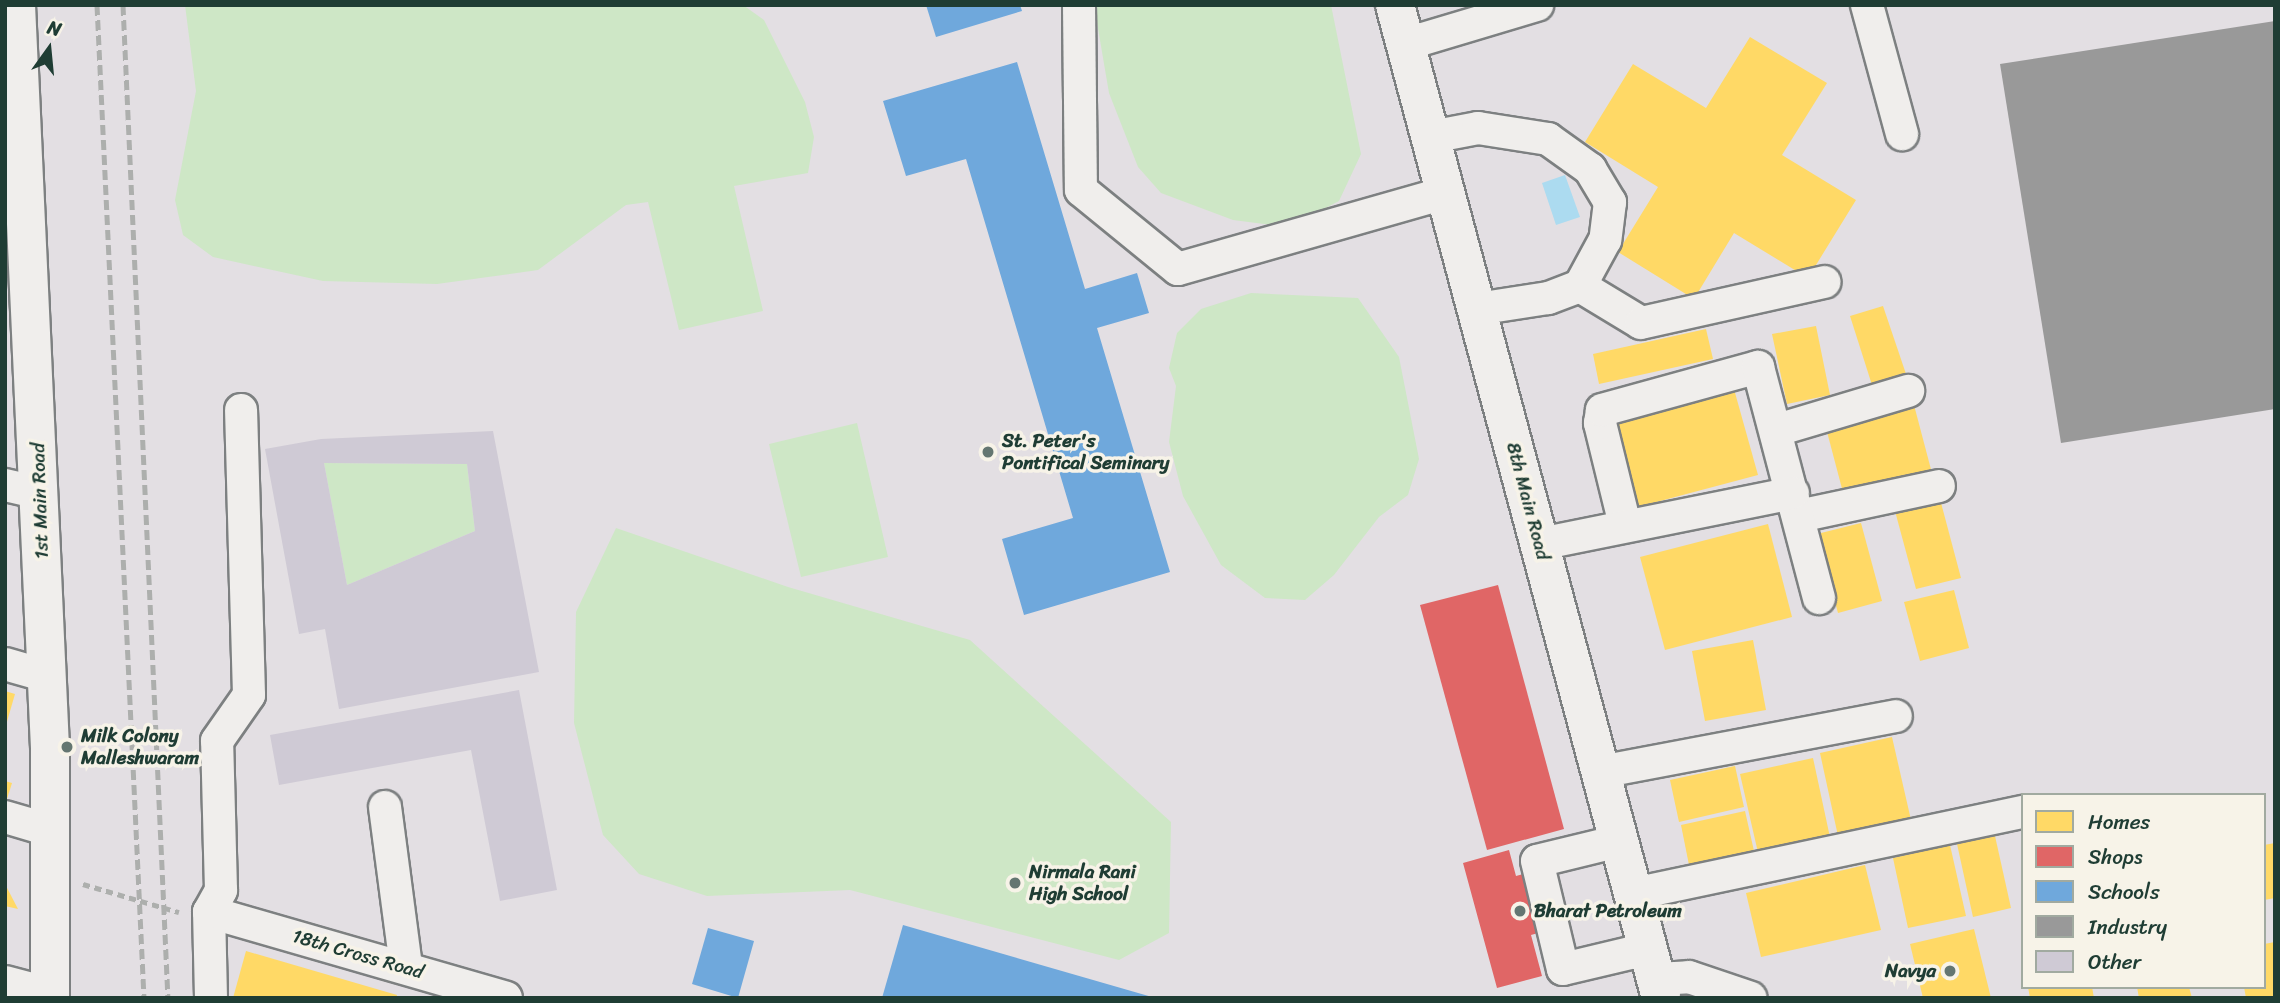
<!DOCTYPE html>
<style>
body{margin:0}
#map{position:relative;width:2280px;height:1003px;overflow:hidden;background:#e3dfe3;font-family:Sriracha,sans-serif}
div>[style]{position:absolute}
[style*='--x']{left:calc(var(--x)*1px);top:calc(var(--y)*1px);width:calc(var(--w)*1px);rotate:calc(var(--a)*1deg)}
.green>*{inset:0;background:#cee7c6}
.water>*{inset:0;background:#acdbf0}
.homes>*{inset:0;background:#ffd966}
.shops>*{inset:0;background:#e06666}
.schools>*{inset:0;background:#6fa8dc}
.industry>*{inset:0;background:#999}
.building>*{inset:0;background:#cfcad5}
.path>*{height:4.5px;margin-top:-2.25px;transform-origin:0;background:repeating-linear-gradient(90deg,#adafad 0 7px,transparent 0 12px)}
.roads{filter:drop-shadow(2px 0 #7d8081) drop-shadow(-2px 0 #7d8081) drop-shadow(0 2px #7d8081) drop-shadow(0 -2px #7d8081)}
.minor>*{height:32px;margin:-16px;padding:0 16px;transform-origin:16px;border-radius:16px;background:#f0eeec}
.major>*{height:38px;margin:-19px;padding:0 19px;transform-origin:19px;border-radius:19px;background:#f0eeec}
.rail>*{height:5px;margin-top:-2.5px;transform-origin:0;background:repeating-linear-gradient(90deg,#adafad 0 10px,transparent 0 15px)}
.dots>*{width:19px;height:19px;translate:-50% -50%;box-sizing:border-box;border:4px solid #f7f3e8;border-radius:50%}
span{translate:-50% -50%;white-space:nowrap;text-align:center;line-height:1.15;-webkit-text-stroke:7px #f7f3e8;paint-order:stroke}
.poi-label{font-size:19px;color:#1f3d34;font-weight:700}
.left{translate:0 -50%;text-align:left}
.right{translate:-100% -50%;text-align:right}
.street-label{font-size:19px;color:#1f3d34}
.frame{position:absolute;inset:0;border:7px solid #1f3d34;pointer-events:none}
.legend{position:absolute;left:2021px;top:793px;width:245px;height:196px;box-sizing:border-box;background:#f7f3e8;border:2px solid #a1aaa0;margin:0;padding:9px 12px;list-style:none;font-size:21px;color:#1f3d34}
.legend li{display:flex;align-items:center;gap:14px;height:35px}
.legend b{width:35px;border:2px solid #a1aaa0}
.north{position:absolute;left:14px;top:14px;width:70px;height:70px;-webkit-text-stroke:5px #f7f3e8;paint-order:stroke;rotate:15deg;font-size:19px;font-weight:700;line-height:28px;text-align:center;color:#1f3d34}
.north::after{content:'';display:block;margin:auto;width:24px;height:32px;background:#1f3d34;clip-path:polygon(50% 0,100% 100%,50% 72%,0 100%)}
</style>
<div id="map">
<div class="green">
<div style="clip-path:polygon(185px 5px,743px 5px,764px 20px,805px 102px,814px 137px,808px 173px,734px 186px,763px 311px,679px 330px,648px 202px,626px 205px,538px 270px,437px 284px,323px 281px,213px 257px,183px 235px,175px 200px,196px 91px)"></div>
<div style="clip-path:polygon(1094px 5px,1331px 5px,1361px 154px,1339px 201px,1289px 227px,1233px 220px,1161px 193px,1138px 167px,1109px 93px)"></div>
<div style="clip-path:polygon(1251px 293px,1358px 298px,1399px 357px,1419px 459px,1408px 495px,1379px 517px,1334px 575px,1305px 600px,1265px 598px,1221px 565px,1183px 496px,1169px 442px,1176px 386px,1169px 368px,1177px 333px,1201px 309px)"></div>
<div style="clip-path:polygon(857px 423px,888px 557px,801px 577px,769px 444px)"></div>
<div style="clip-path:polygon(324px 463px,467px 464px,475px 531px,347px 585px)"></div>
<div style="clip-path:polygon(616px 528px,788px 587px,970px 640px,1171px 822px,1169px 933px,1119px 960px,850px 890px,707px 896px,639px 874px,603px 835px,574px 723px,576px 612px)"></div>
</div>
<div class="water">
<div style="clip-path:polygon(1565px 175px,1580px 217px,1556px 225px,1542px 183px)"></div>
</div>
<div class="homes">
<div style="clip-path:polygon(1750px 37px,1827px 83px,1782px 155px,1856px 200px,1808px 278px,1734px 233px,1694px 299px,1618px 252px,1658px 187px,1585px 142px,1633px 64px,1706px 108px)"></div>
<div style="clip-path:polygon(1883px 306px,1906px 374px,1872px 385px,1850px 316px)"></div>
<div style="clip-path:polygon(1816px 326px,1830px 395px,1787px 404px,1772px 334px)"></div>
<div style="clip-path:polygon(1706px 329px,1713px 359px,1599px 384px,1593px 354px)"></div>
<div style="clip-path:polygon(1732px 382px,1758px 475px,1630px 509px,1605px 415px)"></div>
<div style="clip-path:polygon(1914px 405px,1933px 477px,1845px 500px,1826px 428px)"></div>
<div style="clip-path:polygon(1940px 499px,1961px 578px,1916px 589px,1895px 511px)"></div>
<div style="clip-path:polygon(1861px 523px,1882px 601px,1838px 613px,1817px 534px)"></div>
<div style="clip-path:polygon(1768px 524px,1792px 617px,1665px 650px,1640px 557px)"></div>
<div style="clip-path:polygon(1954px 590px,1969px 648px,1920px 661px,1904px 602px)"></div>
<div style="clip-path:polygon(1753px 640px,1766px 710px,1705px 721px,1692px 651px)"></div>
<div style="clip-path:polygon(5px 691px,15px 694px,6px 725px,5px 725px)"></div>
<div style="clip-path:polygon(1892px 737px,1911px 820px,1838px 836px,1820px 753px)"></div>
<div style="clip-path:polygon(1813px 758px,1831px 842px,1759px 857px,1740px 774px)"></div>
<div style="clip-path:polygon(1735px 766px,1744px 807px,1679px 822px,1670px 780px)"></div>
<div style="clip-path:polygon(5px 781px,12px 783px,6px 802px,5px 802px)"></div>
<div style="clip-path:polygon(1745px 811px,1754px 851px,1689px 865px,1681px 825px)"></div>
<div style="clip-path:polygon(1995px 836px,2011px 908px,1973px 917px,1957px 844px)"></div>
<div style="clip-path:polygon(2275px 843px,2275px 898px,2264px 900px,2264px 845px)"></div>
<div style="clip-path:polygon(1950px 845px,1966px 916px,1908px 928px,1893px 858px)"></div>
<div style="clip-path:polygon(1865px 865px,1881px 930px,1761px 957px,1746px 893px)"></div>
<div style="clip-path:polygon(5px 884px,18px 909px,5px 906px)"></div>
<div style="clip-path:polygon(1974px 929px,1991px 998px,1923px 998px,1910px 944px)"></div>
<div style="clip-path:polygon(2275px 942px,2275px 998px,2246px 998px,2244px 987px,2264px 987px,2264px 944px)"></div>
<div style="clip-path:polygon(246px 951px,397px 995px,396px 998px,233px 998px)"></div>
<div style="clip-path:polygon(2028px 987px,2092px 987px,2094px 998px,2030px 998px)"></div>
<div style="clip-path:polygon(2137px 987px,2189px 987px,2192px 998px,2139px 998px)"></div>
</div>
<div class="shops">
<div style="clip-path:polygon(1498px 585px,1564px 829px,1487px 850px,1420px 605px)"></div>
<div style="clip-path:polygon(1509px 850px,1516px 876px,1555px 865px,1570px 924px,1531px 935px,1542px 976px,1497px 988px,1463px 863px)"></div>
</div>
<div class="schools">
<div style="clip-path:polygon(926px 5px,1020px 5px,1022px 11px,936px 37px)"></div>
<div style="clip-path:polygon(1017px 62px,1085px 289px,1137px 273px,1149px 313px,1097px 328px,1170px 572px,1024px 615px,1002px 539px,1073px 518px,966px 159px,906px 176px,883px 101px)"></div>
<div style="clip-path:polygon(903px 925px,1152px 997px,1152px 998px,882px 998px)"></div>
<div style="clip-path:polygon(708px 928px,754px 941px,738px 998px,692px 984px)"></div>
</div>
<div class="industry">
<div style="clip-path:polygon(2275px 21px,2275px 409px,2061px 443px,2000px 64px)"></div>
</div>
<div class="building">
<div style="clip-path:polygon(evenodd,493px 431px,539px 672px,339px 709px,325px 629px,299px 634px,265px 449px,321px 439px,493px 431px,324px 463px,467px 464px,475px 531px,347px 585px,324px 463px)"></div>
<div style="clip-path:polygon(519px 690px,557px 890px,500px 901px,471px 750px,279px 785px,270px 735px)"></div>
</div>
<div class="path">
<div style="--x:83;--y:884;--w:100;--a:16.3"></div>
</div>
<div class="roads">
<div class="minor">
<div style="--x:1079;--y:5;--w:185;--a:89.4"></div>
<div style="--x:1081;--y:190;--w:125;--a:39.2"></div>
<div style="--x:1178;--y:269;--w:277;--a:-15.9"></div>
<div style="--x:1867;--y:5;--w:134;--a:74.8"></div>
<div style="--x:1406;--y:44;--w:137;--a:-16.6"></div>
<div style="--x:1431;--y:137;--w:48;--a:-10.8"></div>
<div style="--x:1478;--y:128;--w:71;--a:8.9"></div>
<div style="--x:1548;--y:139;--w:52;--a:35.5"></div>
<div style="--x:1590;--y:169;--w:39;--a:59"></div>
<div style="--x:1610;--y:202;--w:38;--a:97"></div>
<div style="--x:1605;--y:240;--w:52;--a:118.5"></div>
<div style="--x:1580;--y:286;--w:34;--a:159"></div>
<div style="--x:1548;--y:298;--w:72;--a:171.2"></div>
<div style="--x:1580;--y:286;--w:71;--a:31.2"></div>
<div style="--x:1641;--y:323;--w:188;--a:-12.6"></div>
<div style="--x:1777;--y:430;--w:137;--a:-16.6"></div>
<div style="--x:5;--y:485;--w:36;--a:13"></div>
<div style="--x:1799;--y:516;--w:143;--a:-12.1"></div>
<div style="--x:1625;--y:525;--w:105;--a:-103.8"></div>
<div style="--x:1600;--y:423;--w:13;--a:-81"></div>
<div style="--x:1602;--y:410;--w:162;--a:-15.4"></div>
<div style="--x:1758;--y:367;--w:239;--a:75.2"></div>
<div style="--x:1540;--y:544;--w:258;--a:-11.4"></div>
<div style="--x:5;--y:664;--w:44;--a:15.9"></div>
<div style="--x:1600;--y:772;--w:301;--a:-10.7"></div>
<div style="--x:385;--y:807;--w:161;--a:82.5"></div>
<div style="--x:5;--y:817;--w:43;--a:16.3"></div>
<div style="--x:1619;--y:841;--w:84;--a:166.3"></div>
<div style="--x:1537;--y:861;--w:111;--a:76.5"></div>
<div style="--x:1563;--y:969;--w:86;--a:-13.4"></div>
<div style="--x:1633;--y:894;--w:399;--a:-11.9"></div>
<div style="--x:209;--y:912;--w:309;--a:16.1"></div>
<div style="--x:1656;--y:979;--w:33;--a:-3"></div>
<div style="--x:1689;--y:977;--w:65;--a:18.7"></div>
<div style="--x:5;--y:982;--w:47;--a:14.9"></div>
<div style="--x:211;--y:998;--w:86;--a:-91.3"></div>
<div style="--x:209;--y:912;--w:25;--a:-61"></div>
<div style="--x:221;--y:890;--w:149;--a:-91.5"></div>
<div style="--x:217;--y:741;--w:56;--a:-55.2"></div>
<div style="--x:249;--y:695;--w:285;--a:-91.6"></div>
</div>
<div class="major">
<div style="--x:16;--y:5;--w:743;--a:87.38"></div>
<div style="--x:50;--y:747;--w:251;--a:90"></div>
<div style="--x:1395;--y:5;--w:1028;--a:75"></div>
</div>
</div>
<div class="rail">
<div style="--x:97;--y:5;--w:994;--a:87.29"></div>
<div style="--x:123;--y:5;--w:994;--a:87.41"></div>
</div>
<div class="dots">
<div style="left:988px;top:452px;background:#647671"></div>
<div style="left:67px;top:747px;background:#647671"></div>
<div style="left:1015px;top:883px;background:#647671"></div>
<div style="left:1520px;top:911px;background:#647671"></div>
<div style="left:1950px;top:971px;background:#647671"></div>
</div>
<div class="poi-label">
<span class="left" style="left:1002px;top:452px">St. Peter's<br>Pontifical Seminary</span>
<span class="left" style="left:81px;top:747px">Milk Colony<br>Malleshwaram</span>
<span class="left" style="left:1029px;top:883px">Nirmala Rani<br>High School</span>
<span class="left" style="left:1534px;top:911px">Bharat Petroleum</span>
<span class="right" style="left:1936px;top:971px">Navya</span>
</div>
<div class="street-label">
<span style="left:40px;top:501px;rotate:-92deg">1st Main Road</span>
<span style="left:1528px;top:501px;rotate:75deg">8th Main Road</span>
<span style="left:358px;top:954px;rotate:16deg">18th Cross Road</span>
</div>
<div class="frame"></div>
<ul class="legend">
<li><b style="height:19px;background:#ffd966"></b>Homes</li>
<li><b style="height:19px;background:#e06666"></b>Shops</li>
<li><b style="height:19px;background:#6fa8dc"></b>Schools</li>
<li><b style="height:19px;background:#999"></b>Industry</li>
<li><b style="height:19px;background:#cfcad5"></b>Other</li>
</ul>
<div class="north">N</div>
</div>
